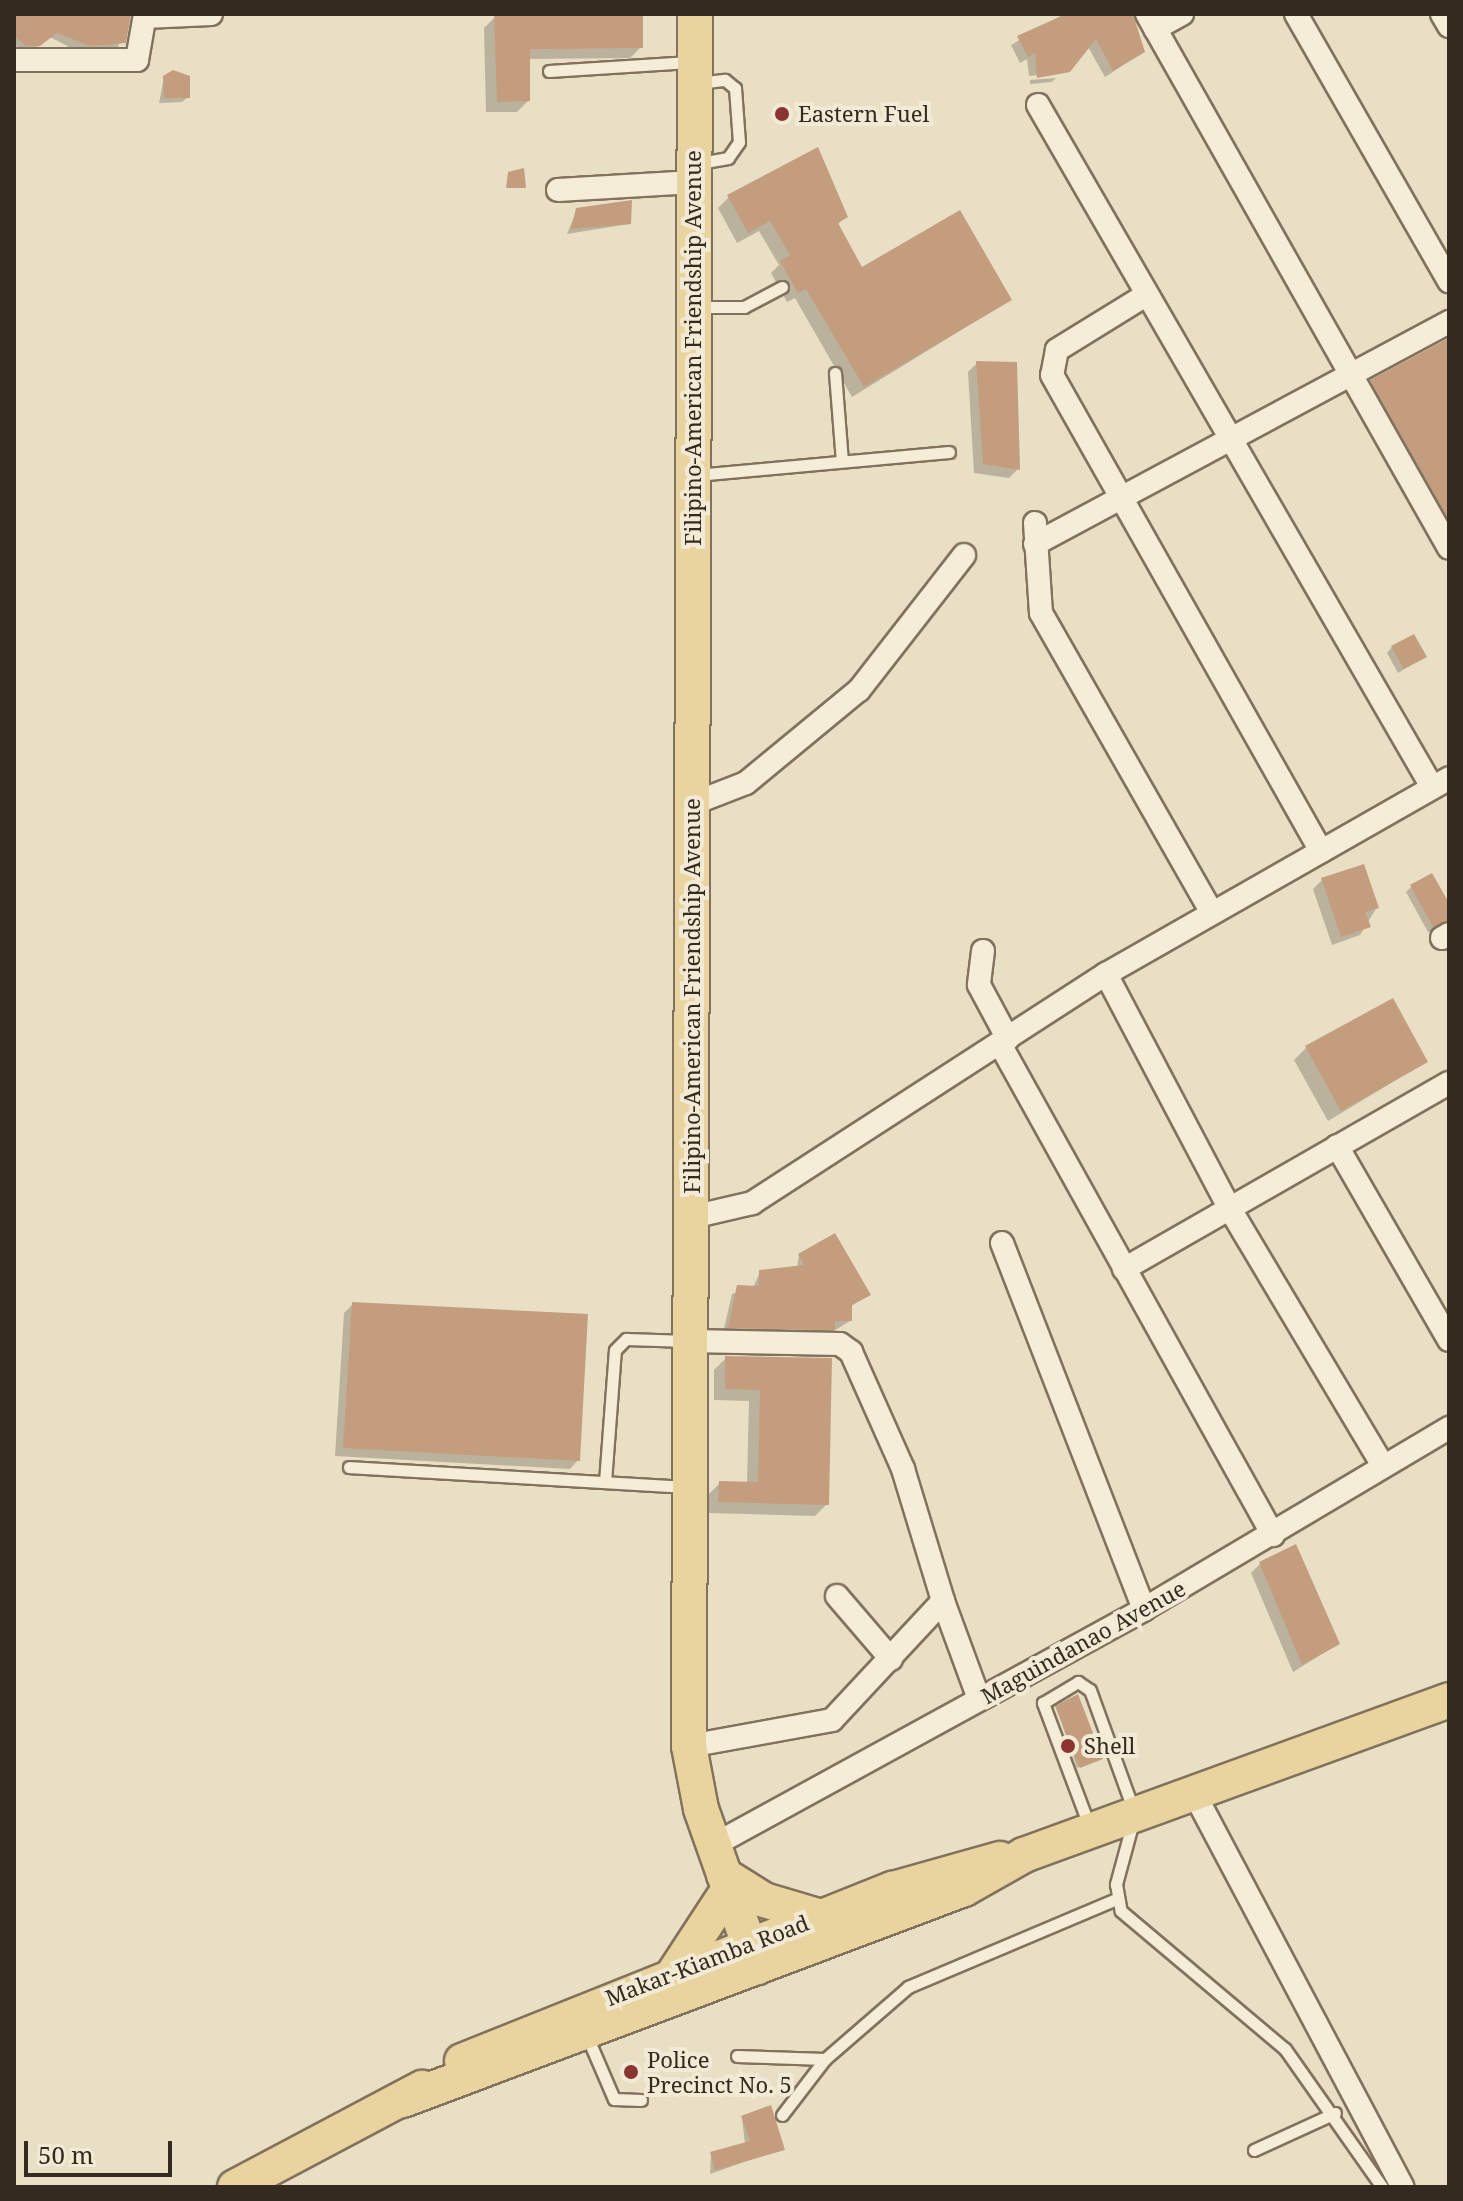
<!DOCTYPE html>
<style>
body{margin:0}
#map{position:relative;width:1463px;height:2201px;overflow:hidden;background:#e9dfc5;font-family:"Noto Serif",serif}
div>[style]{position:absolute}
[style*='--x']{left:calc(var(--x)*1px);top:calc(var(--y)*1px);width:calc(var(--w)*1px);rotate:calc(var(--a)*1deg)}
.shadow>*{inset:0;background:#0003}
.building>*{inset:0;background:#c49d7e}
.roads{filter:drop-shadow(2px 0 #82725d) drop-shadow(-2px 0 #82725d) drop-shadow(0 2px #82725d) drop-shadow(0 -2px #82725d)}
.lane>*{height:11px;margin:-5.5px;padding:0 5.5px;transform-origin:5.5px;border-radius:5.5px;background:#f5edd7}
.street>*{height:22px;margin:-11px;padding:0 11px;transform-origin:11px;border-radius:11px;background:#f5edd7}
.primary>*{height:34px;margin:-17px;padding:0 17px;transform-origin:17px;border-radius:17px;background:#e9d4a0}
.dots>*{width:22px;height:22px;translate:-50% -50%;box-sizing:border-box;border:4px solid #f2ead4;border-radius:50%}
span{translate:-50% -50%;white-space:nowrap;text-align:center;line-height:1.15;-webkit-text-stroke:8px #f2ead4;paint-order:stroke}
.poi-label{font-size:22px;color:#342a1f}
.left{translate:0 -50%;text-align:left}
.street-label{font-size:22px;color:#342a1f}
.frame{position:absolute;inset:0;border:16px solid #342a1f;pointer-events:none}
.scale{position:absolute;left:24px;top:2141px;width:148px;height:36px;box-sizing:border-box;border:4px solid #342a1f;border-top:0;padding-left:10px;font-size:24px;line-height:28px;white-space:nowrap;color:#342a1f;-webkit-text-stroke:6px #f2ead4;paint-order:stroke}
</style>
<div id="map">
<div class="shadow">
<div style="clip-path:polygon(14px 14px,128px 14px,118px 47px,75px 50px,50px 37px,33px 50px,14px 46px)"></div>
<div style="clip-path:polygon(641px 14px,641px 47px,630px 58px,528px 59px,528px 101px,517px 112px,486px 112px,484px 28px,495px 17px)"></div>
<div style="clip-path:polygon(1064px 14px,1127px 14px,1143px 52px,1105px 77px,1087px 45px,1060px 73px,1029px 76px,1027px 59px,1020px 63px,1011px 45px)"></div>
<div style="clip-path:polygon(164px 78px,188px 97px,182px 102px,159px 103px)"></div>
<div style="clip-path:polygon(1056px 78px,1052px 82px,1030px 84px,1030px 80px)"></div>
<div style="clip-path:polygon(729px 197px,846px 216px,837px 225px,861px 270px,1010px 300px,852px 397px,795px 298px,787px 302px,771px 273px,779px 265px,759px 231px,737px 243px,718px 208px)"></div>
<div style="clip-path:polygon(577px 210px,629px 224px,567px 234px)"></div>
<div style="clip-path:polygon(1449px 339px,1449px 528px,1367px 387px)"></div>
<div style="clip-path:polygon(977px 363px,1018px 469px,1009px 478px,974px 473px,968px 372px)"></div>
<div style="clip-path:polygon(1392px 647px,1424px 657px,1398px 673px,1387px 653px)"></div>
<div style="clip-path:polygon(1322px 880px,1377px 907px,1360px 935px,1332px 945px,1313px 889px)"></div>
<div style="clip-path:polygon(1411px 887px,1449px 907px,1449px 926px,1428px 932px,1406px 892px)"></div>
<div style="clip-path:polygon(1306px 1048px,1426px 1062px,1328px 1121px,1294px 1060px)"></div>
<div style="clip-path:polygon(799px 1255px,869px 1294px,850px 1307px,850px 1321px,827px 1335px,723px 1333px,732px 1294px,753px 1288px,760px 1272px,797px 1268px)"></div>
<div style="clip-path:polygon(353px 1304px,578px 1460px,570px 1469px,335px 1456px,344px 1313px)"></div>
<div style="clip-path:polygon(726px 1358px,830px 1360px,827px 1504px,815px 1516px,708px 1513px,708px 1495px,720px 1483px,747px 1484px,749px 1401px,714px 1400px,714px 1370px)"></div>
<div style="clip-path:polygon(1260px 1564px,1338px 1644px,1293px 1672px,1251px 1573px)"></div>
<div style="clip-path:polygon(1056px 1707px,1099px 1760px,1077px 1768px)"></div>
<div style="clip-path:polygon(742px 2118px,782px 2149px,710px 2174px,711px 2154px,745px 2144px)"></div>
</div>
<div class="building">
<div style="clip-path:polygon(14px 14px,24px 15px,131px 14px,126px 43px,90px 46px,57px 33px,40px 46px,26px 46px,14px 36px)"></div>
<div style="clip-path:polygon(643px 14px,643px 48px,530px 49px,530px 101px,497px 102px,494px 15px)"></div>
<div style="clip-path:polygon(1066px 14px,1133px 14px,1145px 52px,1113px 71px,1096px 39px,1070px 72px,1037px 78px,1035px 53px,1028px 57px,1017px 36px)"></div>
<div style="clip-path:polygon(173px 70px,190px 76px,190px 98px,164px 98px,163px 76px)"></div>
<div style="clip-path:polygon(818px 147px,848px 217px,838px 223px,862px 267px,960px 210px,1012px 300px,864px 387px,806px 289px,798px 293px,780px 261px,790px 255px,770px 221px,748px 233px,727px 195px)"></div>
<div style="clip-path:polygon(524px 168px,526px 188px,506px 188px,508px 172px)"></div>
<div style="clip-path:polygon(632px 200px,631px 224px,571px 229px,576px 208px)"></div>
<div style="clip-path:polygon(1449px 338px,1449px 520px,1370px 380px)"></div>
<div style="clip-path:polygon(976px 361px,1017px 362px,1020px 470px,983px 464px)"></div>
<div style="clip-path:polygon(1414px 634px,1427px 657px,1404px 669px,1391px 646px)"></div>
<div style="clip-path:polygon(1364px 864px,1379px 908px,1365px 912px,1371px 927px,1341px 937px,1321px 878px)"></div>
<div style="clip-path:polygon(1432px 873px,1449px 903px,1449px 920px,1433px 927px,1410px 885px)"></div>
<div style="clip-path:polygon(1393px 998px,1428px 1062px,1341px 1111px,1305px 1046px)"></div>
<div style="clip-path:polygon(835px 1233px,871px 1295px,852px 1305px,852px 1321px,835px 1321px,835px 1330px,728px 1328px,737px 1285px,759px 1286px,759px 1270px,804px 1265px,798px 1254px)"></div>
<div style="clip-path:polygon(352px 1302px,588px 1314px,580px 1461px,343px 1448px)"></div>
<div style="clip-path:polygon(725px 1356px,832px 1358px,829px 1505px,718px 1502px,719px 1481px,758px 1482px,760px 1390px,725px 1389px)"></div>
<div style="clip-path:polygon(1296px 1544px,1340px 1644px,1302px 1665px,1259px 1562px)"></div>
<div style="clip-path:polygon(1078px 1694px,1103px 1759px,1080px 1768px,1055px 1706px)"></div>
<div style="clip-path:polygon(771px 2105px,785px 2150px,715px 2170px,710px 2152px,750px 2141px,741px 2116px)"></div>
</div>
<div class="roads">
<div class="lane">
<div style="--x:549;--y:71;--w:141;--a:-3.7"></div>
<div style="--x:699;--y:83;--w:26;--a:-7"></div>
<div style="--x:725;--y:80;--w:13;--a:39"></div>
<div style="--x:735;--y:88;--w:54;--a:85.8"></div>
<div style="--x:739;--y:142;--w:19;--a:125"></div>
<div style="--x:728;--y:158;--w:28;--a:170"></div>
<div style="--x:698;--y:307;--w:46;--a:0"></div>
<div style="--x:744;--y:307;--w:43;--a:-27.8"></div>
<div style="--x:835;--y:373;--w:88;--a:85.5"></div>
<div style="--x:696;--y:475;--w:254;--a:-5.2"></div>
<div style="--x:349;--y:1467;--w:337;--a:3.4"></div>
<div style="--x:605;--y:1482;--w:132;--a:-85.7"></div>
<div style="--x:615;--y:1350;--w:16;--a:-45"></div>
<div style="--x:626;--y:1339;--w:62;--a:1.8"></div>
<div style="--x:1090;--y:1828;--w:134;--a:-110.6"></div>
<div style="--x:1043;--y:1703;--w:41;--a:-31"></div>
<div style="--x:1078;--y:1682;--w:14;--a:34"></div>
<div style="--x:1090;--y:1690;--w:132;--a:70.1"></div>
<div style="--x:1135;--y:1814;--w:73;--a:105.2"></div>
<div style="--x:1116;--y:1884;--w:27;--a:80"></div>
<div style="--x:1121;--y:1911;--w:214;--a:40.1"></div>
<div style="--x:1285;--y:2049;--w:169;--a:54.9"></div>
<div style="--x:586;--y:2034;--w:71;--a:66.7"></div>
<div style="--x:614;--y:2099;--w:27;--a:2"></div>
<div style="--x:737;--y:2056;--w:88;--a:2"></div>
<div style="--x:782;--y:2115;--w:71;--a:-52.5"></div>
<div style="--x:825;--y:2059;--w:110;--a:-40.9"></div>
<div style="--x:908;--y:1987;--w:226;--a:-22.9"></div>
<div style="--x:1254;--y:2150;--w:89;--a:-24.6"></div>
</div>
<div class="street">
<div style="--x:1147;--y:14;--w:613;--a:60.51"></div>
<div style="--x:1296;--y:14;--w:308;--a:60.2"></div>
<div style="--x:1442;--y:14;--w:14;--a:60"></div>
<div style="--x:145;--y:17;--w:66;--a:-2.6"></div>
<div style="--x:1155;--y:29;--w:31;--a:-29"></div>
<div style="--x:14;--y:60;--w:123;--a:0"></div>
<div style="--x:137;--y:60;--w:47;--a:-80.1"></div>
<div style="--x:1038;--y:105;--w:788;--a:59.98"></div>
<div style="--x:558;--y:190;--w:136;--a:-3.4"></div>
<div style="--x:1146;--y:295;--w:105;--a:148.3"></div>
<div style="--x:1057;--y:350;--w:25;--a:101"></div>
<div style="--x:1052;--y:375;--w:547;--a:60.53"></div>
<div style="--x:1035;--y:523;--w:90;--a:86.2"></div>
<div style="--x:1041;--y:613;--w:345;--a:60.3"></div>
<div style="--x:1035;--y:544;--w:470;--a:-28.2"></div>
<div style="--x:692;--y:804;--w:58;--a:-21.3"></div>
<div style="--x:746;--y:783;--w:146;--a:-39.5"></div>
<div style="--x:859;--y:690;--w:171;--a:-52.1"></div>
<div style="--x:1442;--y:938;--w:8;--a:-30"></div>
<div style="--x:983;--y:951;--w:34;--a:97"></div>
<div style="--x:979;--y:985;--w:61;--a:61.8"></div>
<div style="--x:1106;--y:974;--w:266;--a:62.2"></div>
<div style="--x:1230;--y:1209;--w:299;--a:59.2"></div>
<div style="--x:1000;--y:1044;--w:562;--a:60.93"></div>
<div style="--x:1337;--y:1146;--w:224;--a:60"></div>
<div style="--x:692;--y:1217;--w:62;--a:-13.1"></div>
<div style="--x:752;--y:1203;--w:422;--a:-32.9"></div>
<div style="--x:1106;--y:974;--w:395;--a:-29.7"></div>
<div style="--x:1002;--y:1243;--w:393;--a:68.8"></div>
<div style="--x:1124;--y:1269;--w:374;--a:-29.8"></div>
<div style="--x:690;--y:1341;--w:150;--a:1.1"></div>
<div style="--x:840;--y:1344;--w:14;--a:36"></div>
<div style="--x:851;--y:1352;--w:128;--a:66"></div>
<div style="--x:903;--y:1469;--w:138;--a:73.1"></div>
<div style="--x:837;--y:1596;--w:83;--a:49.4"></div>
<div style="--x:689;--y:1746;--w:145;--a:-10.3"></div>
<div style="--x:832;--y:1720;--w:163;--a:-47"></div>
<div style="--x:943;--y:1601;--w:104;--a:69.8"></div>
<div style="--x:1194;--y:1793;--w:446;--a:62.1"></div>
<div style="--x:712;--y:1846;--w:493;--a:-28.7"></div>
<div style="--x:1144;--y:1609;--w:355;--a:-30.7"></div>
</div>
<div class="primary">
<div style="--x:695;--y:14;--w:1732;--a:90.2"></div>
<div style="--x:689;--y:1746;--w:64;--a:79.2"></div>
<div style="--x:701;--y:1809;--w:168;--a:70.5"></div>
<div style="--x:724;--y:1875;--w:47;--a:32"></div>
<div style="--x:764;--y:1900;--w:59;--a:16.6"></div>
<div style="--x:674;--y:1973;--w:100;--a:-56.8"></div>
<div style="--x:462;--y:2061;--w:464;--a:-21.8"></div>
<div style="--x:893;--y:1889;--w:111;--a:-15.7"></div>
<div style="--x:403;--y:2100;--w:599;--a:-20.61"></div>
<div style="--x:964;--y:1889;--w:69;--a:-29.5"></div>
<div style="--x:1024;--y:1855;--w:452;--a:-20"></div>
<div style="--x:235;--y:2187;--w:212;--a:-27.9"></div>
</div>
</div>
<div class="dots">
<div style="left:782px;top:114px;background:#8b3533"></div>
<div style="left:1068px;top:1746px;background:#8b3533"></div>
<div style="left:631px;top:2072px;background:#8b3533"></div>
</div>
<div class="poi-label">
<span class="left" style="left:798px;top:114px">Eastern Fuel</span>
<span class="left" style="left:1084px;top:1746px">Shell</span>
<span class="left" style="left:647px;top:2072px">Police<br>Precinct No. 5</span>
</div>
<div class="street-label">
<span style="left:693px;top:348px;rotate:-90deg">Filipino-American Friendship Avenue</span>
<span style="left:692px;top:996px;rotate:-90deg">Filipino-American Friendship Avenue</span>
<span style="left:1083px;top:1642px;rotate:-29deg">Maguindanao Avenue</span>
<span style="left:707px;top:1960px;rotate:-21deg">Makar-Kiamba Road</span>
</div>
<div class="frame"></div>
<div class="scale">50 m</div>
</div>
